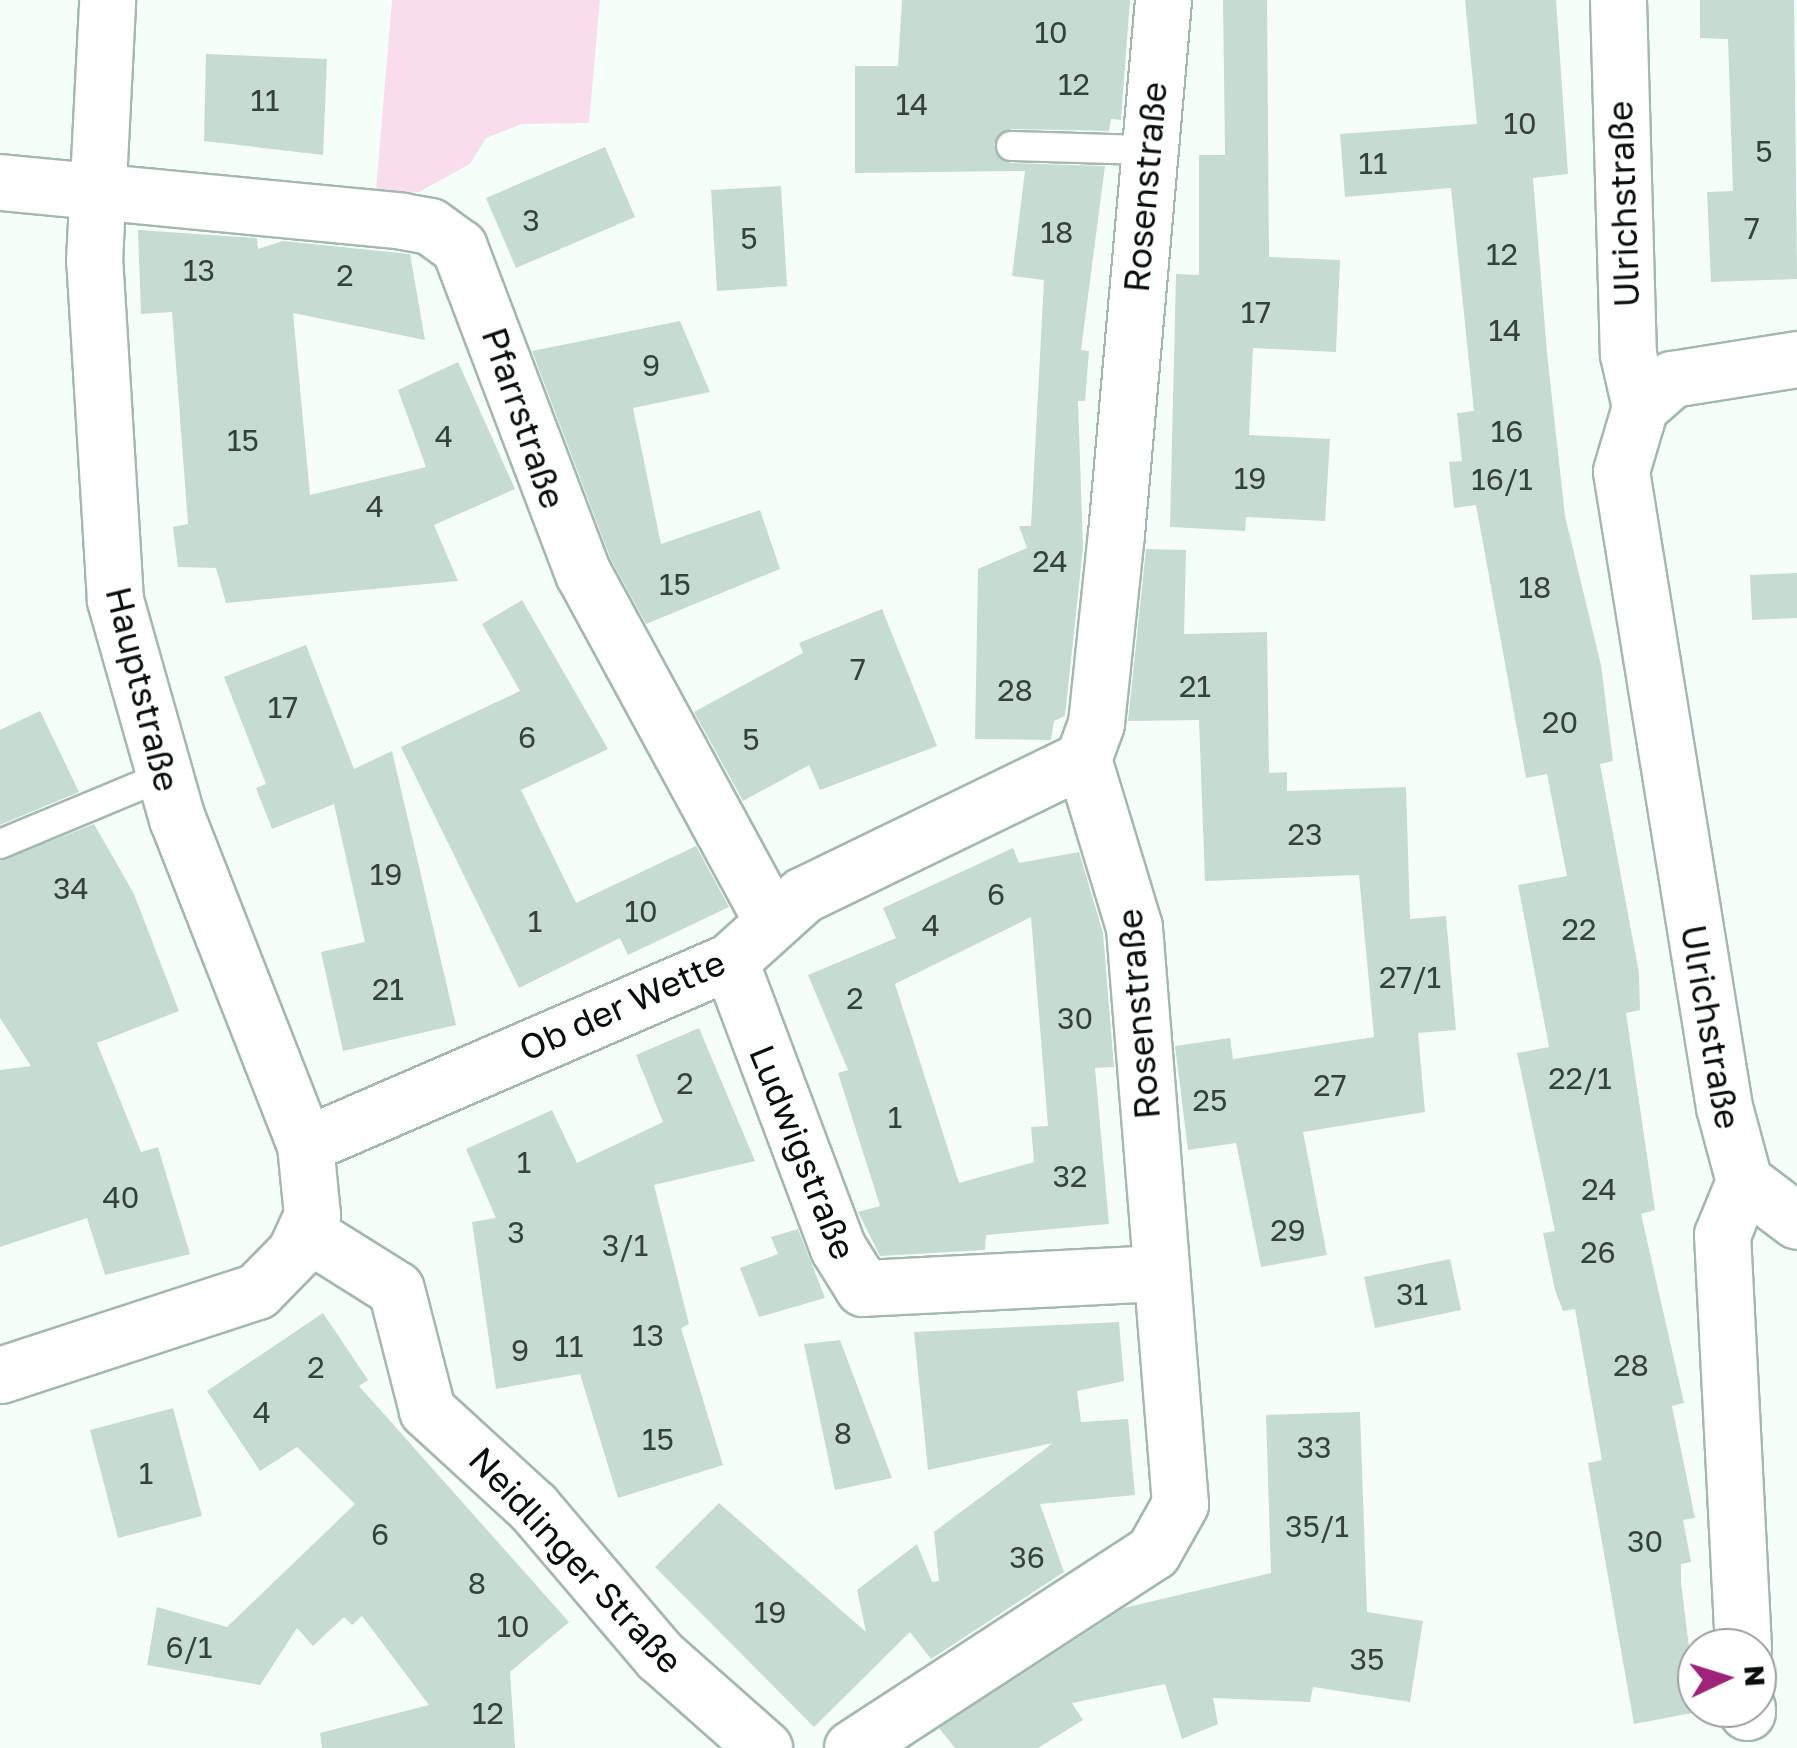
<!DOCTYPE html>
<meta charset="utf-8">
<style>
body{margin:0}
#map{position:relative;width:1797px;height:1748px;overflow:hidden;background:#f6fefa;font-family:"Golos Text",sans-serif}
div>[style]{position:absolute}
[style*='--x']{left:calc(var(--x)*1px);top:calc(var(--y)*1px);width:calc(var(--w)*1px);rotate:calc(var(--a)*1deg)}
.green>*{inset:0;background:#fadded}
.building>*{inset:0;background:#c6dbd1}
.roads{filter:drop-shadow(2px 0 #a3b8ae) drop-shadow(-2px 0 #a3b8ae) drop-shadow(0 2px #a3b8ae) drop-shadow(0 -2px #a3b8ae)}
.service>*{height:28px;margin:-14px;padding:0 14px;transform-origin:14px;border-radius:14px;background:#fff}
.minor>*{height:55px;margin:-27.5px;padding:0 27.5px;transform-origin:27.5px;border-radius:27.5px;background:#fff}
.secondary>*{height:55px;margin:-27.5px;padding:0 27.5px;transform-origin:27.5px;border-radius:27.5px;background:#fff}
span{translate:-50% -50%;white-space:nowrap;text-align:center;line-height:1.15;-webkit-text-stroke:10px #fff;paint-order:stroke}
.number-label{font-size:30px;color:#37413c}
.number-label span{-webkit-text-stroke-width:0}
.street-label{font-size:35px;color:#070e0b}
.north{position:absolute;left:1677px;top:1628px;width:100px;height:100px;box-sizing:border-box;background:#fff;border:2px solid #9c9f9d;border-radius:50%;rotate:86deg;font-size:28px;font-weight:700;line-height:40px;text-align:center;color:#070e0b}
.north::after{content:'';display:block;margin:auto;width:35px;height:45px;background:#9e2379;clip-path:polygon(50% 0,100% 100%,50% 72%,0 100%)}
</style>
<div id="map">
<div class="green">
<div style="clip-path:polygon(392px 0,600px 0,589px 123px,522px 124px,486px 138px,470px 164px,419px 192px,376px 191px)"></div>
</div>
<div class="building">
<div style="clip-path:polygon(902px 0,1130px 0,1121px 120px,1111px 119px,1109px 131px,1011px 129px,994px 145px,1010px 163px,1105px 166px,1081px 350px,1089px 351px,1085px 401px,1078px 401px,1083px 548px,1065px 716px,1054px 721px,1051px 740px,975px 739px,978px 569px,1027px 548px,1019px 526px,1031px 526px,1044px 280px,1012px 276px,1025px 171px,855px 173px,855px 66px,898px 66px)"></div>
<div style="clip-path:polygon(1223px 0,1267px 0,1269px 257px,1340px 260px,1336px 352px,1253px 348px,1249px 435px,1330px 439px,1325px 521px,1246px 517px,1245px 531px,1170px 527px,1176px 274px,1199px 275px,1199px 155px,1225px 155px)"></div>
<div style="clip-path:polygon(1465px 0,1556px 0,1568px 174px,1533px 178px,1547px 353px,1565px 516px,1601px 665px,1613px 761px,1600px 764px,1639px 973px,1640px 1010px,1626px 1013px,1655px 1210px,1641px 1214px,1684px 1403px,1672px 1406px,1695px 1518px,1683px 1520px,1691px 1562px,1681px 1564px,1681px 1582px,1697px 1712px,1634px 1724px,1588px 1463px,1602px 1460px,1575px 1309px,1563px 1311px,1555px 1290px,1543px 1233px,1555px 1231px,1517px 1053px,1549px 1047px,1518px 885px,1567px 876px,1547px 774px,1526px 778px,1476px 505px,1454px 508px,1449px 462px,1462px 461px,1457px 413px,1474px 411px,1451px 188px,1345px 197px,1340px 134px,1477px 124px)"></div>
<div style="clip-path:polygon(1700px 0,1794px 0,1797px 279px,1711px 282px,1707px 192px,1733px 191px,1728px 39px,1700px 38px)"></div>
<div style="clip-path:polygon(206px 54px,327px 59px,323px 155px,204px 141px)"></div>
<div style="clip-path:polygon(605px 147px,635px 217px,516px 268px,486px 198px)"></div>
<div style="clip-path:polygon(781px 186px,787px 286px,717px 291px,711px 190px)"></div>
<div style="clip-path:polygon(138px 230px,257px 238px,258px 249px,283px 241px,410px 254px,425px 340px,293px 313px,310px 495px,426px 467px,398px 390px,458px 362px,515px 489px,434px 525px,458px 581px,226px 603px,216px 568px,178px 567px,173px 527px,188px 524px,172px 312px,141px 314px)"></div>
<div style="clip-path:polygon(680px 321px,710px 392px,633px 408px,661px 544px,760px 510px,780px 569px,646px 624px,611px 560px,532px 351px)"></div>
<div style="clip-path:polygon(1146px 549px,1186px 550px,1184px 634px,1267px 632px,1269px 773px,1287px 772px,1287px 791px,1406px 787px,1410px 919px,1446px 916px,1456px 1030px,1418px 1033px,1425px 1112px,1303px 1132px,1327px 1255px,1261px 1267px,1236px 1143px,1188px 1150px,1175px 1046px,1230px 1038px,1233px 1059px,1374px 1037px,1359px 875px,1205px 881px,1199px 720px,1128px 721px)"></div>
<div style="clip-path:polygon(1797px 573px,1797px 618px,1752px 620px,1750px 575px)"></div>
<div style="clip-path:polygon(522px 600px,608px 749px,521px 790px,576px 903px,696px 846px,729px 907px,628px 955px,620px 938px,519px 988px,401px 747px,520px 691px,482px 624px)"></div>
<div style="clip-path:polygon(882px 609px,937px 746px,820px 790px,809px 765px,743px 801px,694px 712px,803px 653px,799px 643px)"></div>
<div style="clip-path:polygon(306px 645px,354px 769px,392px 751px,456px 1025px,343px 1051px,321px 952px,365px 942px,334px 804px,272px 829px,256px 788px,266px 784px,224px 677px)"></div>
<div style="clip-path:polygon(40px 711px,79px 792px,0 825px,0 730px)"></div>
<div style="clip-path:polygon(94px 824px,134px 894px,179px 1011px,97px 1043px,141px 1152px,158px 1147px,190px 1254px,105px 1275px,87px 1218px,0 1247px,0 1070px,31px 1066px,0 1018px,0 861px)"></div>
<div style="clip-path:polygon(evenodd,1013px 848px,1019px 863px,1079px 852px,1103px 933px,1114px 1067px,1095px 1068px,1109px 1224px,986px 1235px,985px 1250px,880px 1256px,858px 1212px,880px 1206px,838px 1073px,848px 1070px,808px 975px,896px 938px,883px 908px,1013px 848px,1031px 917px,1048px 1126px,1031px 1127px,1034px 1162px,959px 1183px,895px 984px,1031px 917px)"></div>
<div style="clip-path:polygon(699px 1028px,755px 1161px,654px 1185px,689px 1324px,681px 1328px,723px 1465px,618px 1498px,580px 1374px,496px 1389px,472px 1222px,496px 1218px,466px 1149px,552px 1110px,577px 1163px,663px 1122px,636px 1055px)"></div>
<div style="clip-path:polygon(798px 1229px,825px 1298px,759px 1317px,740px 1268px,778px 1254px,771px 1237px)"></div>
<div style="clip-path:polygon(1450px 1259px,1461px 1310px,1375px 1328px,1364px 1277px)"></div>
<div style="clip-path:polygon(323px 1313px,368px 1380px,359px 1386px,569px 1622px,510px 1672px,515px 1748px,322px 1748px,320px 1733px,429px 1705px,362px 1616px,352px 1625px,344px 1617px,313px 1646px,297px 1628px,260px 1685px,147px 1665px,157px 1607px,227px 1627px,355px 1504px,297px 1447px,260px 1471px,207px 1391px)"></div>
<div style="clip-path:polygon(1119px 1322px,1124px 1381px,1077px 1391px,1081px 1422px,1128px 1419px,1135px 1495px,1040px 1504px,1064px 1572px,931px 1659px,910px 1632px,814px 1727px,655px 1567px,719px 1503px,866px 1632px,857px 1590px,917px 1544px,932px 1582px,939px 1581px,934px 1532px,1053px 1443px,928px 1470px,914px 1332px)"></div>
<div style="clip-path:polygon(840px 1340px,892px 1478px,835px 1490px,804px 1344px)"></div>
<div style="clip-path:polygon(173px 1408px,202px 1516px,118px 1538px,90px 1430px)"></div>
<div style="clip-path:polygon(1360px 1412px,1367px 1612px,1423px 1621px,1410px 1702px,1313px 1687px,1310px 1702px,1213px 1698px,1218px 1724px,1182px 1739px,1165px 1684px,1072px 1703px,1083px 1720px,1038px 1748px,955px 1748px,939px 1728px,1124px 1608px,1271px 1573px,1266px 1415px)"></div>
</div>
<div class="roads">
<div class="service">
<div style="--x:1011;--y:146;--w:135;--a:1.7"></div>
<div style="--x:0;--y:844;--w:177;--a:-22.6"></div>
</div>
<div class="minor">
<div style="--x:1618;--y:0;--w:354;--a:88.4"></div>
<div style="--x:1628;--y:354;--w:54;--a:77.2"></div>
<div style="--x:0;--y:182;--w:404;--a:5.5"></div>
<div style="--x:402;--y:221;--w:28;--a:10"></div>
<div style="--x:430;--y:226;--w:36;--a:36"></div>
<div style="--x:459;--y:247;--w:349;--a:69.2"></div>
<div style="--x:583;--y:573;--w:392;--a:61.5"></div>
<div style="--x:730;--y:961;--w:307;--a:69.4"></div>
<div style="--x:838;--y:1248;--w:47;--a:58"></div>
<div style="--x:863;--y:1288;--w:293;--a:-2.9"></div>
<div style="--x:305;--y:1145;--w:463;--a:-23.4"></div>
<div style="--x:730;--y:961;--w:98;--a:-42.1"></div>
<div style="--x:803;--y:895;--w:311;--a:-25.9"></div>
<div style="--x:1744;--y:1181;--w:77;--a:-105.1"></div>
<div style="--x:1724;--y:1107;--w:644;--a:-99.2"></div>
<div style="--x:1621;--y:471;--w:67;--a:-73.5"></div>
<div style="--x:1640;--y:407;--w:43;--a:-41.2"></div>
<div style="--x:1672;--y:379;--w:127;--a:-9.1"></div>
<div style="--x:1744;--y:1181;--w:66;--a:37"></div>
<div style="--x:305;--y:1232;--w:107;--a:32.1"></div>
<div style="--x:396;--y:1289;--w:125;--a:75.6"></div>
<div style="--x:427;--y:1410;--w:144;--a:42.5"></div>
<div style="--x:533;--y:1507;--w:196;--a:49.6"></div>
<div style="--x:660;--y:1656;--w:139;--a:41.5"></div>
<div style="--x:1743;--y:1648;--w:414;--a:-92.9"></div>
<div style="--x:1722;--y:1235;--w:58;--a:-67.8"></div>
<div style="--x:1747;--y:1708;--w:4;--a:90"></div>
<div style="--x:852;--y:1748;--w:359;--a:-33.1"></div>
<div style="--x:1153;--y:1552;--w:55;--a:-60.6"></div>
<div style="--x:1180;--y:1504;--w:579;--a:-94.56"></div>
<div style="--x:1134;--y:927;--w:176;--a:-106.9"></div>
<div style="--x:1083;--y:759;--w:38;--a:-70"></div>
<div style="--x:1096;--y:723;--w:190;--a:-84"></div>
<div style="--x:1116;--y:534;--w:536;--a:-84.97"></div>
</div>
<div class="secondary">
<div style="--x:0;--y:1375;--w:270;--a:-18.1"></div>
<div style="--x:257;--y:1291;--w:54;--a:-45.7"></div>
<div style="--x:295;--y:1252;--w:41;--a:-65.3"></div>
<div style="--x:312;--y:1215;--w:70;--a:-95.7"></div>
<div style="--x:305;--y:1145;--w:350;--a:-111.4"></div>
<div style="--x:177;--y:819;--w:228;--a:-105.8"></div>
<div style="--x:115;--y:600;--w:340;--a:-93.5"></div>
<div style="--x:94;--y:261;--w:261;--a:-87.1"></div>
</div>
</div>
<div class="number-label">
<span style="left:1051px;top:32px">10</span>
<span style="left:1074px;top:84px">12</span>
<span style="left:265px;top:100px">11</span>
<span style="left:912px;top:104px">14</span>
<span style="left:1520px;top:123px">10</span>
<span style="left:1764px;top:151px">5</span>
<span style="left:1373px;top:163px">11</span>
<span style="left:531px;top:220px">3</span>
<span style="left:1752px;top:228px">7</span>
<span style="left:1057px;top:232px">18</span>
<span style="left:749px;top:238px">5</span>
<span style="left:1502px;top:254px">12</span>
<span style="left:199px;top:270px">13</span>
<span style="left:345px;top:275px">2</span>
<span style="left:1256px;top:312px">17</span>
<span style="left:1505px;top:330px">14</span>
<span style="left:651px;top:365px">9</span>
<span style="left:1507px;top:431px">16</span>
<span style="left:444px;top:436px">4</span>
<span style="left:243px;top:440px">15</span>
<span style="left:1250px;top:478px">19</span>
<span style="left:1502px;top:479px">16/1</span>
<span style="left:375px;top:506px">4</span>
<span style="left:1050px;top:561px">24</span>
<span style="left:675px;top:584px">15</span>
<span style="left:1535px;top:587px">18</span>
<span style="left:858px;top:669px">7</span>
<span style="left:1195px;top:686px">21</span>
<span style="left:1015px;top:690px">28</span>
<span style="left:283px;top:707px">17</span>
<span style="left:1560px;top:722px">20</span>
<span style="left:527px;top:737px">6</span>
<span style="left:751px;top:739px">5</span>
<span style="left:1305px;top:834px">23</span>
<span style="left:386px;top:874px">19</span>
<span style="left:71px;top:888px">34</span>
<span style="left:996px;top:894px">6</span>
<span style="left:641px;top:911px">10</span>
<span style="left:535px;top:921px">1</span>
<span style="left:931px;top:925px">4</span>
<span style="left:1579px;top:929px">22</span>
<span style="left:1410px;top:977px">27/1</span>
<span style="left:388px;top:989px">21</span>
<span style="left:855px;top:998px">2</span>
<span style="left:1075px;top:1018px">30</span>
<span style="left:1580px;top:1078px">22/1</span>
<span style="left:685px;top:1083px">2</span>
<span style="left:1330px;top:1085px">27</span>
<span style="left:1210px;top:1100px">25</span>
<span style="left:895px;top:1117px">1</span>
<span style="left:524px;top:1162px">1</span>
<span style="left:1070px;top:1176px">32</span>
<span style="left:1599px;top:1189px">24</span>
<span style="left:121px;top:1197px">40</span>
<span style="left:1288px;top:1230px">29</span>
<span style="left:516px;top:1232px">3</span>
<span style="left:625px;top:1245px">3/1</span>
<span style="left:1598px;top:1252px">26</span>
<span style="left:1412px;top:1294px">31</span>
<span style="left:648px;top:1335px">13</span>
<span style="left:569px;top:1346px">11</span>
<span style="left:520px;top:1350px">9</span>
<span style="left:1631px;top:1365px">28</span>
<span style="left:316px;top:1367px">2</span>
<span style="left:262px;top:1412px">4</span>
<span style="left:843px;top:1433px">8</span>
<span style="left:658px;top:1439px">15</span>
<span style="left:1314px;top:1447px">33</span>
<span style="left:146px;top:1473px">1</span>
<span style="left:1317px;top:1526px">35/1</span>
<span style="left:380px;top:1534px">6</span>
<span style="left:1645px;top:1541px">30</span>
<span style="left:1027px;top:1557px">36</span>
<span style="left:477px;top:1583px">8</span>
<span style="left:770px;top:1612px">19</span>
<span style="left:513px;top:1626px">10</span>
<span style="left:189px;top:1647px">6/1</span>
<span style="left:1367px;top:1659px">35</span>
<span style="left:488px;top:1713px">12</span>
</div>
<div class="street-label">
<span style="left:1145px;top:187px;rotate:-85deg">Rosenstraße</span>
<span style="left:1623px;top:204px;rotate:-92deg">Ulrichstraße</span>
<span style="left:524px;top:418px;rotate:71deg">Pfarrstraße</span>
<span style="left:143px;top:689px;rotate:76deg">Hauptstraße</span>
<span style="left:622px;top:1005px;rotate:-24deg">Ob der Wette</span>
<span style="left:1138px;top:1014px;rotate:-95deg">Rosenstraße</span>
<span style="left:1711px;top:1027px;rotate:80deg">Ulrichstraße</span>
<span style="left:803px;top:1152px;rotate:68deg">Ludwigstraße</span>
<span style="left:576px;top:1560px;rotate:47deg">Neidlinger Straße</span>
</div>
<div class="north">N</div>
</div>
